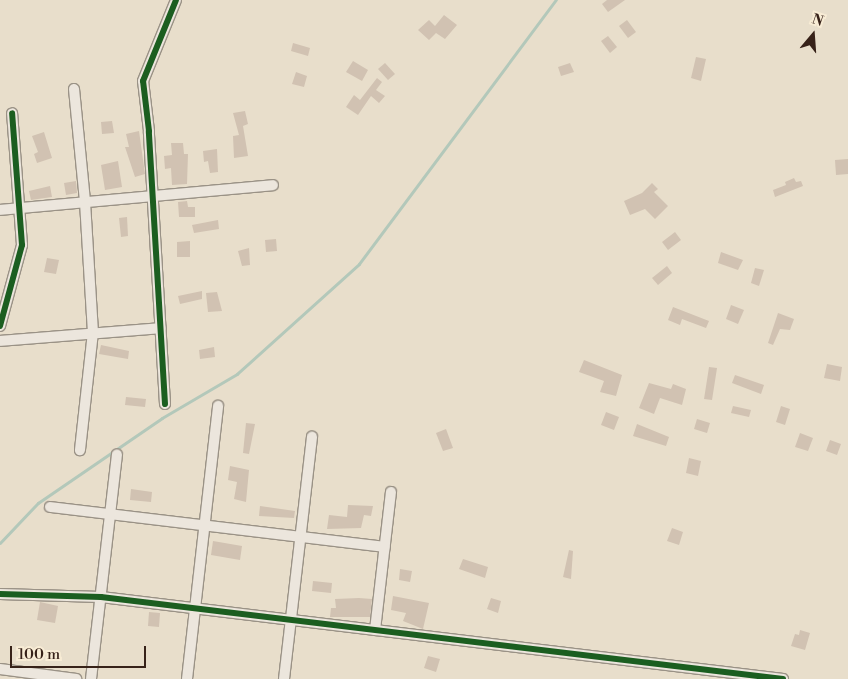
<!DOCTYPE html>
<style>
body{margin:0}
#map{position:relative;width:848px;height:679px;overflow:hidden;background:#e8decb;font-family:"Libre Bodoni",serif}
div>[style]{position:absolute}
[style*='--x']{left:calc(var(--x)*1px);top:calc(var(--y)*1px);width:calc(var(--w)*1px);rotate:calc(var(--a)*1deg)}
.stream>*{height:2.5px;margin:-1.25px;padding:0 1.25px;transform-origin:1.25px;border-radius:1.25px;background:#b3c8ba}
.building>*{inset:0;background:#d1c2b2}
.roads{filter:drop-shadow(1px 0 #9a9286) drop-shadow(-1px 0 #9a9286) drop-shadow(0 1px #9a9286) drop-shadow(0 -1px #9a9286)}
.minor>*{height:10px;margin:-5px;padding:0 5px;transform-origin:5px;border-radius:5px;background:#ece6dd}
.cycleway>*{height:6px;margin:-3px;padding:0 3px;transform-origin:3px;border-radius:3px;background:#1b5e20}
span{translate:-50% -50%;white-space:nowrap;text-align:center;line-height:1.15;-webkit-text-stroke:4px #f8ecd5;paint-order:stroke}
.north{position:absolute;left:788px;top:10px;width:50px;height:50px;-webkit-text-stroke:4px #f8ecd5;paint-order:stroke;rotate:18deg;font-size:14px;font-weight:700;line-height:20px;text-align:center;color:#372219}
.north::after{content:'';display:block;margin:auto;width:18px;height:22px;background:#372219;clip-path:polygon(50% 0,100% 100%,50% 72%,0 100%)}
.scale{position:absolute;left:10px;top:646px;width:136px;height:22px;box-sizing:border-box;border:2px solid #372219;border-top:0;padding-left:6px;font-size:15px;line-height:18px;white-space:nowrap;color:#372219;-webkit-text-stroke:4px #f8ecd5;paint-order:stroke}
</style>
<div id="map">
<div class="stream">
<div style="--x:0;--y:543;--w:55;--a:-46.5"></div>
<div style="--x:38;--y:503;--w:150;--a:-34.4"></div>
<div style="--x:162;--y:418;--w:87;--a:-30.4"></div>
<div style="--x:237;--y:374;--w:164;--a:-42"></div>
<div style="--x:359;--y:264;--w:329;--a:-53.3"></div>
</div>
<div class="building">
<div style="clip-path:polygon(607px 0,625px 0,608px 12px,602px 4px)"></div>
<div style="clip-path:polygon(444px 15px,457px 25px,445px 39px,436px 33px,429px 40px,418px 30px,429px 20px,435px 26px)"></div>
<div style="clip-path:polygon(627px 20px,636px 32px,628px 38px,619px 26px)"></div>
<div style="clip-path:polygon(608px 36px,617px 47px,610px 53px,601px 41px)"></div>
<div style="clip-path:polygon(293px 43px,310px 48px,308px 56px,291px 51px)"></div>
<div style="clip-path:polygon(696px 57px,706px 59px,701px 81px,691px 78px)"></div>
<div style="clip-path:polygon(353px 61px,368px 70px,362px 81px,346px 72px)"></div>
<div style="clip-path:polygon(385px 63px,395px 74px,388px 80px,378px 69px)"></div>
<div style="clip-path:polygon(570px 63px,574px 72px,561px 76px,558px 67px)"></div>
<div style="clip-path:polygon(296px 72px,307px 76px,304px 87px,292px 84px)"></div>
<div style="clip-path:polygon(377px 78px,382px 82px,376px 90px,385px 96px,379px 103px,371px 96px,358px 115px,346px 107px,354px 95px,360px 100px)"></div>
<div style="clip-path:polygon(245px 111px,248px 124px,243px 126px,248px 156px,234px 158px,233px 136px,239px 135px,233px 113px)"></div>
<div style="clip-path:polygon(112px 121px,114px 133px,102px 134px,101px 122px)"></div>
<div style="clip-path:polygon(139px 131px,145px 174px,135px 177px,125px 147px,129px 147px,126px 134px)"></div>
<div style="clip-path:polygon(44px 132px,52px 158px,37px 163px,34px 154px,38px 152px,32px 136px)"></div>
<div style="clip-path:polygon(171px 143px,183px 143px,184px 154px,188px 154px,187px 184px,172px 185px,171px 168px,165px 169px,164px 156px,172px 155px)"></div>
<div style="clip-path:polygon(217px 149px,218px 172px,210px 173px,208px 161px,204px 162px,203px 151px)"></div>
<div style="clip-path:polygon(848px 159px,848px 174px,836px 175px,835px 160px)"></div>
<div style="clip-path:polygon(118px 161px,122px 187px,105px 190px,101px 165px)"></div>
<div style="clip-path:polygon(794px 178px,796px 182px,801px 181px,803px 186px,775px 197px,773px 190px,786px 185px,785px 182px)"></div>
<div style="clip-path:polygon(76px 181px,77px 193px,66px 195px,64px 183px)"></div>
<div style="clip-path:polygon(652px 183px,658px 189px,654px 192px,668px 206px,655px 219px,645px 209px,630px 215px,624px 201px,642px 193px)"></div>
<div style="clip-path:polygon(50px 186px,52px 197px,31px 200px,29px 191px)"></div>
<div style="clip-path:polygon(187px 201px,188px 207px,195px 207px,195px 217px,179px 217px,178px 202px)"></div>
<div style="clip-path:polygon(127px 217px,128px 236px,121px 237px,119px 218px)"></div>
<div style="clip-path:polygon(218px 220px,219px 229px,194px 233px,192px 225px)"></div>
<div style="clip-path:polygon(675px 232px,681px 240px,668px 250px,662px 242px)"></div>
<div style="clip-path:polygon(276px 239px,277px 251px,266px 252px,265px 240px)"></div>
<div style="clip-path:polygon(190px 241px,190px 257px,177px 257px,177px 242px)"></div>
<div style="clip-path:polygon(249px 248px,250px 265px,242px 266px,238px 251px)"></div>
<div style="clip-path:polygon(721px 252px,743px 260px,738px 270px,718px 263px)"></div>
<div style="clip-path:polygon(47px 258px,59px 260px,56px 274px,44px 272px)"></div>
<div style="clip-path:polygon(667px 266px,672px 273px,658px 285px,652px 278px)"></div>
<div style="clip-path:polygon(755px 268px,764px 270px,759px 286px,751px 283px)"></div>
<div style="clip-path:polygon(202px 291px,202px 299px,180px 304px,178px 296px)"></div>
<div style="clip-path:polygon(217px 292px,222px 311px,208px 312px,206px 293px)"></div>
<div style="clip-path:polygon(731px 305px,744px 310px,738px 324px,726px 319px)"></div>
<div style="clip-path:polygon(673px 307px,709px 321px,706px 328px,682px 319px,680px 325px,668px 320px)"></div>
<div style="clip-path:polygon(778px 313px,794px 319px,790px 330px,780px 329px,773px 345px,768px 343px)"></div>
<div style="clip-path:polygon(101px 345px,129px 351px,128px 359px,99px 354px)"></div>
<div style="clip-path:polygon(214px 347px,215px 357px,200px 359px,199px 350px)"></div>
<div style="clip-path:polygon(584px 360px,622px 375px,616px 396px,600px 392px,604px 381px,579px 372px)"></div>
<div style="clip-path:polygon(827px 364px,842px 367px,840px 381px,824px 378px)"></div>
<div style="clip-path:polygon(709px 367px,717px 368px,712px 400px,704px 399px)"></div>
<div style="clip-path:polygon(735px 375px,764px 385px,761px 394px,732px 383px)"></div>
<div style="clip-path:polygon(649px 383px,671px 389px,673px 384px,686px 389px,682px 405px,660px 398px,654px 414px,639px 408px)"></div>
<div style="clip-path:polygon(126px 397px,146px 399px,145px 407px,125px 405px)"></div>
<div style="clip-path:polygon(733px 406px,751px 410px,749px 417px,731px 413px)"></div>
<div style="clip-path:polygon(781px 406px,790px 409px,785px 425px,776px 422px)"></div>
<div style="clip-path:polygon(606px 412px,619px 417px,614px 430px,601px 425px)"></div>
<div style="clip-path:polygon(697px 419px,710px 423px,707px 433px,694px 429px)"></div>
<div style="clip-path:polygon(246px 423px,255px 424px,249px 454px,243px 453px)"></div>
<div style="clip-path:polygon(637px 424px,669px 437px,666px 446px,633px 436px)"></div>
<div style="clip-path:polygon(446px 429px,453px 448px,443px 451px,436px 433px)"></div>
<div style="clip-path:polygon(800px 433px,813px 438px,808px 451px,795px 447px)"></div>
<div style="clip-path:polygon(830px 440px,841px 444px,837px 455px,826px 451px)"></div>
<div style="clip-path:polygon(689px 458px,701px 461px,698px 476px,686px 473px)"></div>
<div style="clip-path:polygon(230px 466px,249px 470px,246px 502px,234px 499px,237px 482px,228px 480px)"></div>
<div style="clip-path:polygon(131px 489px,152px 492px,151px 502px,130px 500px)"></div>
<div style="clip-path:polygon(348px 505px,373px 506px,371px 516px,364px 515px,361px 528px,327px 529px,329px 515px,347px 517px)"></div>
<div style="clip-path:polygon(260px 506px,295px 511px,294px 518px,259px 516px)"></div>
<div style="clip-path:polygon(672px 528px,683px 532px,679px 545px,667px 541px)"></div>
<div style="clip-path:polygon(213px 541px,242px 546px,240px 560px,211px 555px)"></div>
<div style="clip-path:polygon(569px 550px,573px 551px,571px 579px,563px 577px)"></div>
<div style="clip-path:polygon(463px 559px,488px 567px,485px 578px,459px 569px)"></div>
<div style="clip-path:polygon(400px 569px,412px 571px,410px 582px,399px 580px)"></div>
<div style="clip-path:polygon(313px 581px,332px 583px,331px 593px,312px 591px)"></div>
<div style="clip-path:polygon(393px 596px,429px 603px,423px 629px,403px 621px,406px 613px,391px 610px)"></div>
<div style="clip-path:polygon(359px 598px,372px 599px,370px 617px,330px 617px,331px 608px,336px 608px,335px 599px)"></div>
<div style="clip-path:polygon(491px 598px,501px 601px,498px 613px,487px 609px)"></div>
<div style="clip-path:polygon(40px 602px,58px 606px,55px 623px,37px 620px)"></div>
<div style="clip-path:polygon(149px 612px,160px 613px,159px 627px,148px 626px)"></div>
<div style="clip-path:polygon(800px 630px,810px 633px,805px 650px,791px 646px,795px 634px,799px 635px)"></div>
<div style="clip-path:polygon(428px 656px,440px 659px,436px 672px,424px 668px)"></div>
</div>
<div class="roads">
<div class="minor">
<div style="--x:74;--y:89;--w:114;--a:84.4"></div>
<div style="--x:85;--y:202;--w:130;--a:86.5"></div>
<div style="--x:93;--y:332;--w:119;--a:96.3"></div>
<div style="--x:0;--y:210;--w:274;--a:-5.2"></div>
<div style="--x:0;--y:326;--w:84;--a:-74.8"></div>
<div style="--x:22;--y:245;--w:132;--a:-94.3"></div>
<div style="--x:0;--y:341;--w:161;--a:-4.6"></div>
<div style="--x:165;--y:404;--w:273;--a:-93.4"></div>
<div style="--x:149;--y:131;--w:50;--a:-96.8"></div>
<div style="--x:143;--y:81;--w:87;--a:-67.8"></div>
<div style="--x:50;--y:507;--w:337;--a:6.8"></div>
<div style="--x:0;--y:594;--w:101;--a:1.7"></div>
<div style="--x:101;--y:597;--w:687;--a:6.86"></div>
<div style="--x:375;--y:630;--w:139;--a:-83.4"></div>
<div style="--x:0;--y:669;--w:77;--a:7.5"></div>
<div style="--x:91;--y:679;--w:226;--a:-83.4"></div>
<div style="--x:187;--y:679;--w:275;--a:-83.5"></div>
<div style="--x:284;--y:679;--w:244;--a:-83.4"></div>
</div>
</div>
<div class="cycleway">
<div style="--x:0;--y:326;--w:84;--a:-74.8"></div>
<div style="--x:22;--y:245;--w:132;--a:-94.3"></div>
<div style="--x:165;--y:404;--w:273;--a:-93.4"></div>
<div style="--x:149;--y:131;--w:50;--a:-96.8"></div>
<div style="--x:143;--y:81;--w:87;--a:-67.8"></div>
<div style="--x:0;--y:594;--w:101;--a:1.7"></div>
<div style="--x:101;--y:597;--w:687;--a:6.86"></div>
</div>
<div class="north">N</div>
<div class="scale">100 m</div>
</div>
